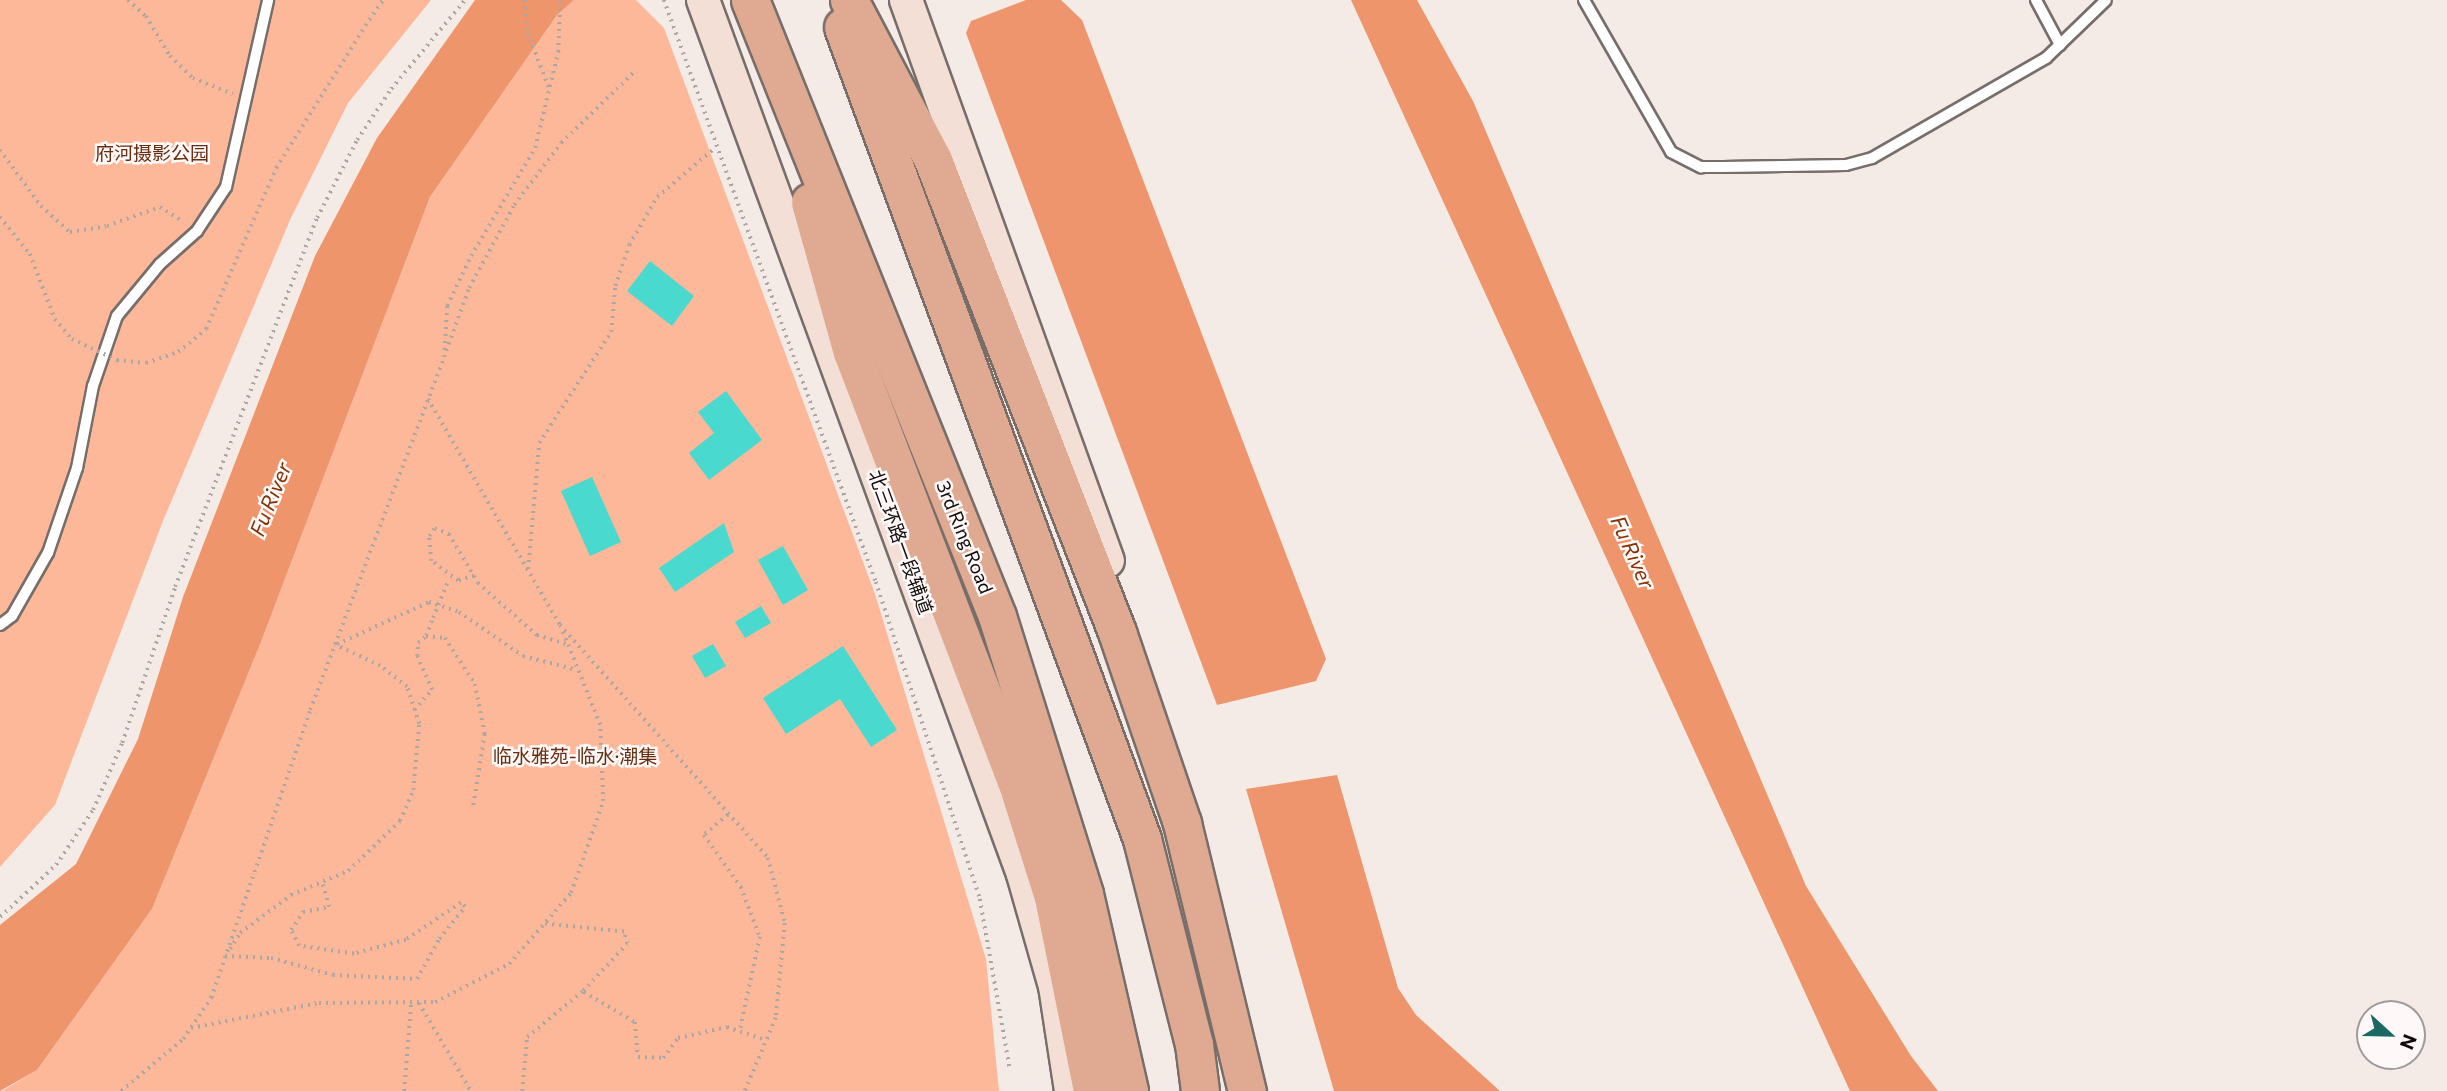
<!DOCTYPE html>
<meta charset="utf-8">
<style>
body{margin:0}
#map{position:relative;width:2447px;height:1091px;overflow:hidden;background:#f5ebe6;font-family:Commissioner,"Noto Sans SC",sans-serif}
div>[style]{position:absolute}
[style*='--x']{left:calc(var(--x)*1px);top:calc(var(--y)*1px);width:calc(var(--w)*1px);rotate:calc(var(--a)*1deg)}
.green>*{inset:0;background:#fdb899}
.forest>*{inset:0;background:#ef956d}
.water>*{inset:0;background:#ee956c}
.building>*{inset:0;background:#4ad9ce}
.path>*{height:3.5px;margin-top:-1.75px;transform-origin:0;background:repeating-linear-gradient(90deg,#aea6a2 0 2px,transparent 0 7px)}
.roads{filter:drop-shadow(2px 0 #776e6a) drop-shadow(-2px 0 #776e6a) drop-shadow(0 2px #776e6a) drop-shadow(0 -2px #776e6a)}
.service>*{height:10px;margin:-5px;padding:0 5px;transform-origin:5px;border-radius:5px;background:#fff}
.secondary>*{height:32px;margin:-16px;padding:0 16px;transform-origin:16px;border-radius:16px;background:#f3dfd6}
.trunk>*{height:37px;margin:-18.5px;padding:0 18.5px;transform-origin:18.5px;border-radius:18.5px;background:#e0aa92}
.path-bridge>*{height:3.5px;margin-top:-1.75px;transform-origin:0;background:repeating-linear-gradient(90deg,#aea6a2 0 2px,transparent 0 7px)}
span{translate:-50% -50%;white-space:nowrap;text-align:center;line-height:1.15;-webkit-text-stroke:5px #fef9f8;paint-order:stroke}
.park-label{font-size:19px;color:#662e11}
.street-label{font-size:19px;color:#100d0b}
.water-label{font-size:21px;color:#823303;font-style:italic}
.north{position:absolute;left:2356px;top:1000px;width:70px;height:70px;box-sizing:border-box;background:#fef9f8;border:2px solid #9f9b99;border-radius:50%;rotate:112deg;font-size:19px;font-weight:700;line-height:28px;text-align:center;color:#100d0b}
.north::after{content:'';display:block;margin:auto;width:24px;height:32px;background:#1c6862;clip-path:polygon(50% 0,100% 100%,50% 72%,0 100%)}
</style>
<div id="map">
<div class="green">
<div style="clip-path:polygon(0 0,431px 0,348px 103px,290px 220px,163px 521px,55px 805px,0 867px)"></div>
<div style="clip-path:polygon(574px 0,636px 0,664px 28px,875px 594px,986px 959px,999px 1091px,2px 1091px,37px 1070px,152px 909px,261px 642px,430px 197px,557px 15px)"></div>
</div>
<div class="forest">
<div style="clip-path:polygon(1026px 0,1061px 0,1082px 20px,1326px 659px,1316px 681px,1217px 705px,966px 33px,971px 21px)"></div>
<div style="clip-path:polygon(1337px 775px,1398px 988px,1416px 1015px,1500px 1091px,1334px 1091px,1246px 789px)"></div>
</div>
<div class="water">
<div style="clip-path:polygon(475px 0,574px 0,557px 15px,430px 197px,261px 642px,152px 909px,37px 1070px,0 1091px,0 925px,76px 864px,138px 739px,183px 597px,315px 256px,377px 138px)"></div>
<div style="clip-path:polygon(1351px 0,1417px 0,1473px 101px,1806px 886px,1911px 1056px,1938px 1091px,1850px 1091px)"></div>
</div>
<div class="building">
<div style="clip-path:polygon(650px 261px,694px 296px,672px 326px,627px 291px)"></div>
<div style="clip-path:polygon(726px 391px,762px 440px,709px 480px,689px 453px,714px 433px,698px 412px)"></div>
<div style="clip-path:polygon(592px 477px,621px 542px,590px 556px,561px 491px)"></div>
<div style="clip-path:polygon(724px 523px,734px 552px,675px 592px,659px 568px)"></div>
<div style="clip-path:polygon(783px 546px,808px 590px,783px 605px,758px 560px)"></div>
<div style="clip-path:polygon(761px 606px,771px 623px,745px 638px,735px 622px)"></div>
<div style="clip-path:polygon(713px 644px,726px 666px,705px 678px,692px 656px)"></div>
<div style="clip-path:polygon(843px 646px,897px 730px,871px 747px,840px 699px,786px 734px,763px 698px)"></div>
</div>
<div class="path">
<div style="--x:128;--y:0;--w:24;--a:42"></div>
<div style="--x:146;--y:16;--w:47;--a:59"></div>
<div style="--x:170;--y:56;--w:32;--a:44"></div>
<div style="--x:193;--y:78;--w:43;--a:21.8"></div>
<div style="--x:525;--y:0;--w:33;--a:85"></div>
<div style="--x:528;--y:33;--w:59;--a:69.1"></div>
<div style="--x:664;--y:0;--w:619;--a:69.99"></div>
<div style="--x:876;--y:582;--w:334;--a:71.8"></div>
<div style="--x:980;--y:899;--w:174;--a:80"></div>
<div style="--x:369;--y:20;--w:24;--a:-55"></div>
<div style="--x:0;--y:150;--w:69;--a:53.8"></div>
<div style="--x:41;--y:206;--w:39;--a:42"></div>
<div style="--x:70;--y:232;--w:37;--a:-9"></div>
<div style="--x:107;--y:226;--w:56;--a:-19.7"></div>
<div style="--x:160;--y:207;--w:28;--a:32"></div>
<div style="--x:446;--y:351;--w:67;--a:-69.9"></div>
<div style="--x:469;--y:288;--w:94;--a:-61.5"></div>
<div style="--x:514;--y:205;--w:78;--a:-52.8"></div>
<div style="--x:561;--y:143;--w:102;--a:-44.2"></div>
<div style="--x:428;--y:399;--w:262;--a:59.7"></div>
<div style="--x:560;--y:625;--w:312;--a:48.2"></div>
<div style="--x:768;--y:858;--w:67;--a:75.3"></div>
<div style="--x:785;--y:923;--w:95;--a:95.4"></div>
<div style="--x:776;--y:1018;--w:79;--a:113"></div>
<div style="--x:528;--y:569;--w:126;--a:-85"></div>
<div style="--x:539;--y:443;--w:132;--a:-57"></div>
<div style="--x:611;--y:332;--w:46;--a:-85"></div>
<div style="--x:615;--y:286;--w:43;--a:-71.1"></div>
<div style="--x:629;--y:245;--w:56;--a:-59.7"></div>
<div style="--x:657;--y:197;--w:77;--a:-40.3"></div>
<div style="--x:474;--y:576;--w:17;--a:163"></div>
<div style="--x:458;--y:581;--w:34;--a:-143"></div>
<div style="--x:431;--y:561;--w:25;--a:-95"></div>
<div style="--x:429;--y:536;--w:10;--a:-53"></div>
<div style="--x:435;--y:528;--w:15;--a:23"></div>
<div style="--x:449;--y:534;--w:49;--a:59.2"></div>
<div style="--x:474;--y:576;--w:8;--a:60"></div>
<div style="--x:478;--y:583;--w:79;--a:41.4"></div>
<div style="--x:537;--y:635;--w:31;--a:17"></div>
<div style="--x:426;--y:636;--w:19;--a:-69"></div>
<div style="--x:337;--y:644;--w:101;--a:-24.5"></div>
<div style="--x:429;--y:602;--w:32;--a:18"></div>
<div style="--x:459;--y:612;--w:78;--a:34.5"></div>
<div style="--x:523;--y:656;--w:56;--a:14.5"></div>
<div style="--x:414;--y:710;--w:27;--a:-48"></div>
<div style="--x:432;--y:690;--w:37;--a:-114"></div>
<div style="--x:417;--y:656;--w:13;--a:-86"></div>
<div style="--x:418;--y:643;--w:11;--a:-41"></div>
<div style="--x:426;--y:636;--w:19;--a:6"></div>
<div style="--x:445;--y:638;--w:55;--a:56.9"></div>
<div style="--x:475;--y:684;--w:51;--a:78.7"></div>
<div style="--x:485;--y:734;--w:76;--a:99.1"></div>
<div style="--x:728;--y:815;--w:31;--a:140"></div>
<div style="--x:704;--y:835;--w:64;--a:54.6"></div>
<div style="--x:741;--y:887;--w:53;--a:69.2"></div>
<div style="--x:760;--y:937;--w:96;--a:102"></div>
<div style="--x:0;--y:917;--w:76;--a:-42.9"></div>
<div style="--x:56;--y:865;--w:66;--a:-56.1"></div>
<div style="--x:93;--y:810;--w:73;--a:-66.6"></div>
<div style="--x:122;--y:743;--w:165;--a:-71.2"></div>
<div style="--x:175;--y:587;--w:395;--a:-69"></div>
<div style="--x:317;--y:218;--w:88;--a:-62.9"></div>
<div style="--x:357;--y:140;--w:61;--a:-56.3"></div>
<div style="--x:391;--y:89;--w:116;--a:-50.3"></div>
<div style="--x:230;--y:949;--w:19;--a:-58"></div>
<div style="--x:240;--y:933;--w:64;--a:-36.7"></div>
<div style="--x:291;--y:895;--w:62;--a:-22.8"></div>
<div style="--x:348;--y:871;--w:72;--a:-43.9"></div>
<div style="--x:400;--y:821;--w:34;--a:-67"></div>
<div style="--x:413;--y:790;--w:66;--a:-84.8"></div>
<div style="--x:419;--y:724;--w:39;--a:-108"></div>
<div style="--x:407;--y:687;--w:34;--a:-142"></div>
<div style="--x:380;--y:666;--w:50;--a:-155"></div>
<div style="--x:225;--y:956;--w:46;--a:2.5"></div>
<div style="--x:271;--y:958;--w:64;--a:15.3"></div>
<div style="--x:333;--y:975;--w:84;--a:2.7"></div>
<div style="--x:417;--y:979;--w:46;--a:-61.2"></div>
<div style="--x:439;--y:939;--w:41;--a:-50.9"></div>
<div style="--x:465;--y:907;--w:6;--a:-135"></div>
<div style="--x:461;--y:903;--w:66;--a:146.1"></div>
<div style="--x:406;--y:940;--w:54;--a:164.9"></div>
<div style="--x:354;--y:954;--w:56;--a:-171.7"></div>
<div style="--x:299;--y:946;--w:18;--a:-117"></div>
<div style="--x:291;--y:930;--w:22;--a:-56"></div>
<div style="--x:303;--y:912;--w:26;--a:-11"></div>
<div style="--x:329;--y:907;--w:26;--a:-106"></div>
<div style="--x:584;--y:992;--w:59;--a:30.5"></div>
<div style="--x:635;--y:1022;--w:35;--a:85"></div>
<div style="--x:638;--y:1057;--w:25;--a:2"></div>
<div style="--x:663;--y:1058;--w:25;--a:-53"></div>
<div style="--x:678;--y:1038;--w:50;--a:-12.7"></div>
<div style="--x:727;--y:1027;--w:41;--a:18.4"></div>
<div style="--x:419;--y:1003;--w:102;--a:59.4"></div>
<div style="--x:191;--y:1028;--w:130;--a:-11.1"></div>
<div style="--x:319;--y:1003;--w:116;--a:-0.5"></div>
<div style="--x:435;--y:1002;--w:83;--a:-27.2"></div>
<div style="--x:509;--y:964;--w:94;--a:-48.9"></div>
<div style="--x:571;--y:893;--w:97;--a:-70.8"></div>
<div style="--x:603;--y:801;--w:76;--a:-92.3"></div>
<div style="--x:600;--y:725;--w:102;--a:-111.8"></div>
<div style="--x:121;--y:1091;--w:81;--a:-40"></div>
<div style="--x:183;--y:1039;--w:50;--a:-55.7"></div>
<div style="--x:211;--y:998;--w:305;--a:-71"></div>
<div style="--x:310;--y:710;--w:378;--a:-69.2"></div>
<div style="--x:444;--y:357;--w:51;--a:-86.6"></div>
<div style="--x:447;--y:306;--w:55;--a:-64.4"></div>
<div style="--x:471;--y:256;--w:126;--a:-59.3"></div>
<div style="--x:535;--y:148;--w:99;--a:-76.5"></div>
<div style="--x:558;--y:52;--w:52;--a:-87.8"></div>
<div style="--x:404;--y:1091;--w:88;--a:-85.5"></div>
<div style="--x:522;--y:1091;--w:54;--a:-84.7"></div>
<div style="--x:527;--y:1037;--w:72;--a:-39.4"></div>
<div style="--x:583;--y:991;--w:64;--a:-46.9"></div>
<div style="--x:627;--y:944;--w:12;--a:-104"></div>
<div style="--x:624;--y:932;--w:80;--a:-174.3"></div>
</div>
<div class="roads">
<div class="service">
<div style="--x:1584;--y:0;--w:175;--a:60.2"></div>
<div style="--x:1671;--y:152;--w:34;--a:27"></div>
<div style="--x:1701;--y:167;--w:22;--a:0"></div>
<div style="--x:1723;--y:167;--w:123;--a:-0.9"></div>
<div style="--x:1846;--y:165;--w:27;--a:-15"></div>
<div style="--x:1872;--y:158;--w:201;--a:-29.9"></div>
<div style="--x:2046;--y:58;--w:83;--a:-44"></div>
<div style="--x:2036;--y:0;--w:51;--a:61.9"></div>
<div style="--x:0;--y:625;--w:15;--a:-37"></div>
<div style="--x:12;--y:616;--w:73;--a:-60.3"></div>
<div style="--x:48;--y:553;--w:90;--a:-71.2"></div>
<div style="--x:77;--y:468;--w:84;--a:-79"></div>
<div style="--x:93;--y:386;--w:74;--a:-71.1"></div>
<div style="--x:117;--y:316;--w:67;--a:-50.4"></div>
<div style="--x:160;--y:264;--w:50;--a:-41.7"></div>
<div style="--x:197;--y:231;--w:53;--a:-56.6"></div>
<div style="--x:226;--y:187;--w:192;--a:-77.3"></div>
</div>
<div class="secondary">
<div style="--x:703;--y:0;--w:931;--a:69.89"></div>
<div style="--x:1023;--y:874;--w:116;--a:74.1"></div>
<div style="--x:1055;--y:986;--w:106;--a:81.3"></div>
<div style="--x:906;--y:0;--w:596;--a:70.2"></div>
</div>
<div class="trunk">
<div style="--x:750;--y:0;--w:664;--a:68.15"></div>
<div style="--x:997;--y:616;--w:291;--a:72.6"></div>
<div style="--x:1084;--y:894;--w:202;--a:77.1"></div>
<div style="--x:849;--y:0;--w:181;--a:62.3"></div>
<div style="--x:933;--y:160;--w:507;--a:68.7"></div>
<div style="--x:1117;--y:632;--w:202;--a:71.2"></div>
<div style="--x:1182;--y:823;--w:276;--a:76.4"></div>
<div style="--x:843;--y:27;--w:865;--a:69.78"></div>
<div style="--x:1142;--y:839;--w:211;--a:75.8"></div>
<div style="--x:1194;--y:1044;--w:47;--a:82.7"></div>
<div style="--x:810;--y:202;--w:156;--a:74.4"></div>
<div style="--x:852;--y:352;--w:472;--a:69.1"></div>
<div style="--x:1020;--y:793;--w:109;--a:72.4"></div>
<div style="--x:1053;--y:897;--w:198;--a:78.6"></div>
</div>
</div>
<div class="path-bridge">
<div style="--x:0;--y:217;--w:48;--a:51"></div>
<div style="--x:30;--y:254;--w:70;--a:69"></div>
<div style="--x:55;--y:319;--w:26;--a:50"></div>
<div style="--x:72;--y:339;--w:50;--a:25"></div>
<div style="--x:117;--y:360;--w:29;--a:6"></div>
<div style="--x:146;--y:363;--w:34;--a:-19"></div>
<div style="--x:178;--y:352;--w:36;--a:-39"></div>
<div style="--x:206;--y:329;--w:176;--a:-66.5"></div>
<div style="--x:276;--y:168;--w:175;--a:-57.9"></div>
<div style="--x:433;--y:618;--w:38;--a:-68"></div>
</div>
<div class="park-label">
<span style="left:152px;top:153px">府河摄影公园</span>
<span style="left:575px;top:756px">临水雅苑-临水·潮集</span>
</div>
<div class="street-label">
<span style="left:965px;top:537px;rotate:68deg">3rd Ring Road</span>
<span style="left:901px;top:542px;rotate:70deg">北三环路一段辅道</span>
</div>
<div class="water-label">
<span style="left:270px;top:499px;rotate:-68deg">Fu River</span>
<span style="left:1633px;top:552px;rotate:66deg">Fu River</span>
</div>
<div class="north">N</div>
</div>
